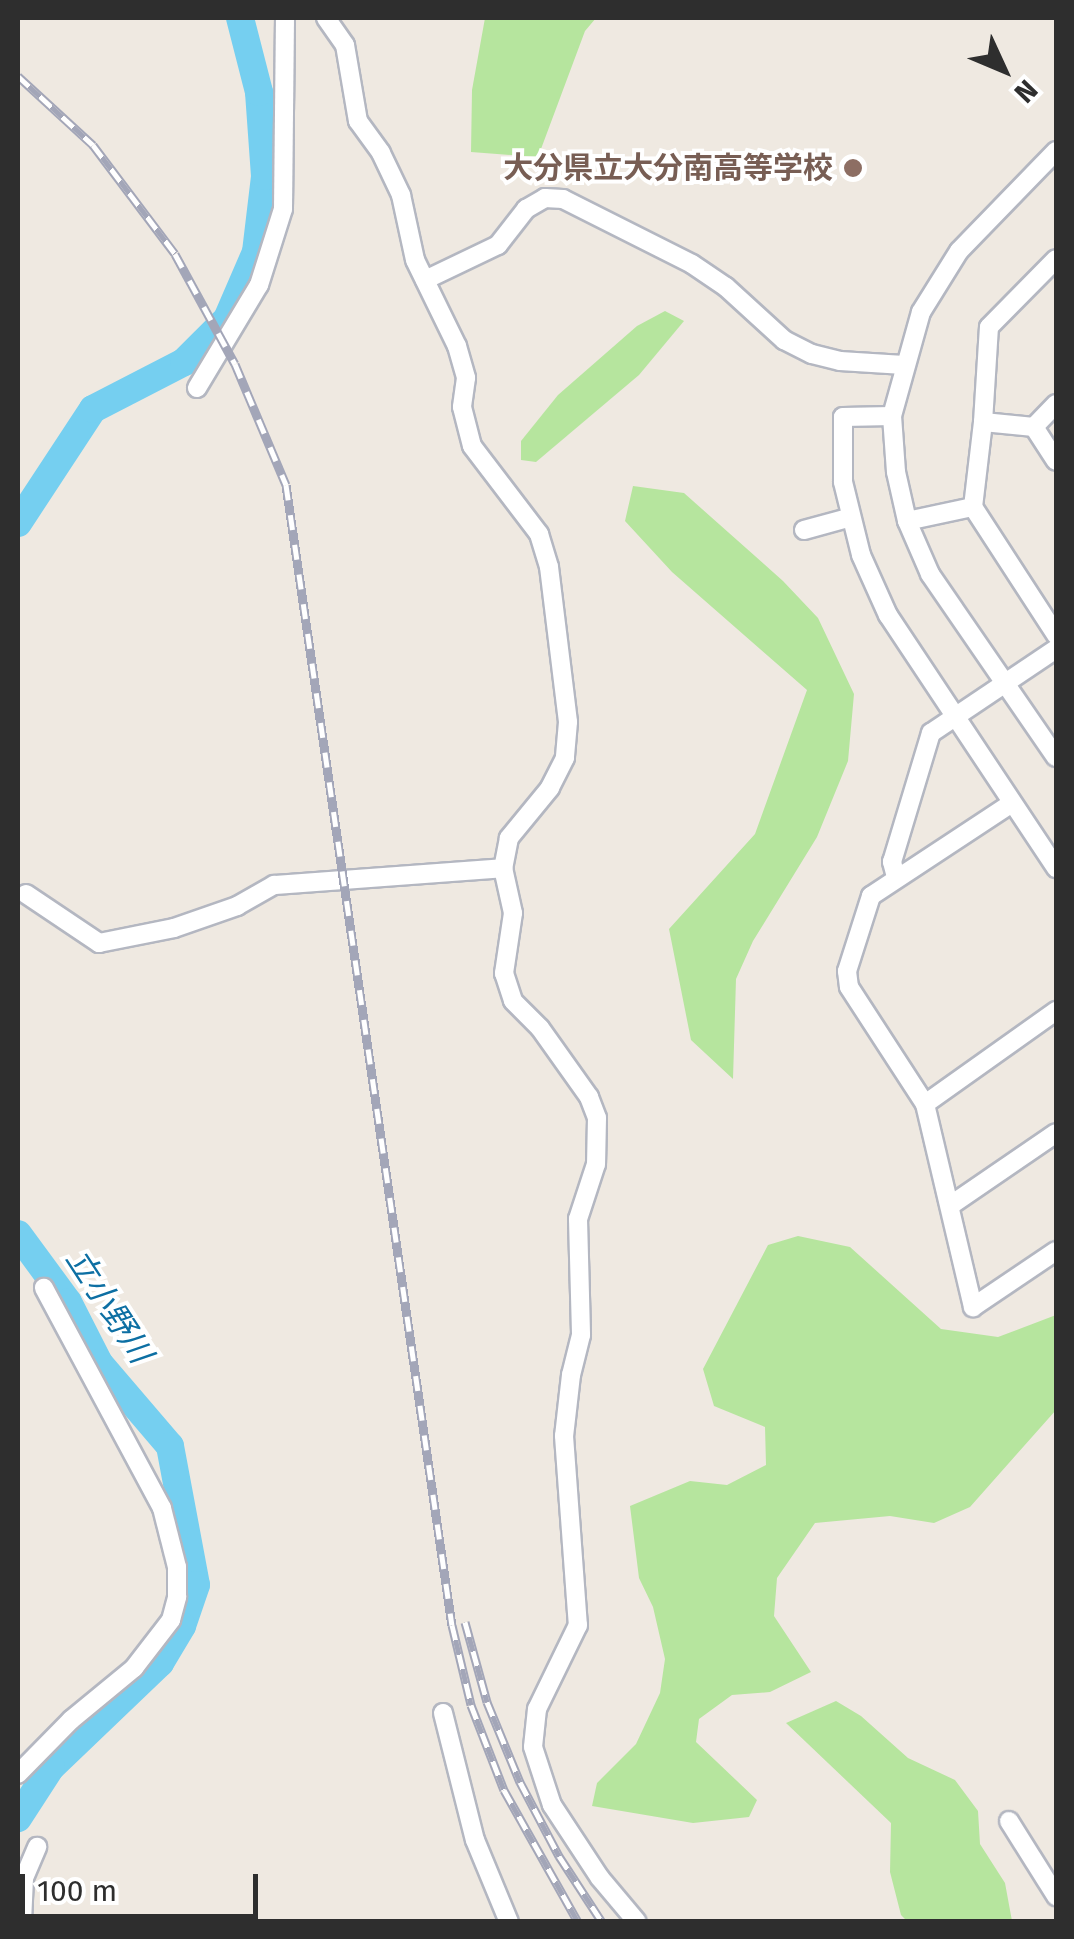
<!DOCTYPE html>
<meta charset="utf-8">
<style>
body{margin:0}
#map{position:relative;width:1074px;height:1939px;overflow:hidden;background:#efe9e1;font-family:"Fira Sans","Noto Sans JP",sans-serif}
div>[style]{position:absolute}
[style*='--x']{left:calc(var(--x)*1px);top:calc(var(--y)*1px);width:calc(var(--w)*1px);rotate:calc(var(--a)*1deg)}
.green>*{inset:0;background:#b6e59e}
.river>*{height:28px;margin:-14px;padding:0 14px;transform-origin:14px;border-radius:14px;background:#75cff0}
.roads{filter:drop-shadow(2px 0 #b4b7c1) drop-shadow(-2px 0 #b4b7c1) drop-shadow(0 2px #b4b7c1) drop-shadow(0 -2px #b4b7c1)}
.minor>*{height:18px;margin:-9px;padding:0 9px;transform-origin:9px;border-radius:9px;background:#fff}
.rail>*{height:9px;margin-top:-4.5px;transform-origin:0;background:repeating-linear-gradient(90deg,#fff 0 15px,#a3a6b8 0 30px);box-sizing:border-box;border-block:2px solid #a3a6b8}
.dots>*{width:28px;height:28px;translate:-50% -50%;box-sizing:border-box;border:5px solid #fff;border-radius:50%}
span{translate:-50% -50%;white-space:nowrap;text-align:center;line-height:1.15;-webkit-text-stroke:8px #fff;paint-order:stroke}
.education-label{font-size:30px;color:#785e54;font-weight:700}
.right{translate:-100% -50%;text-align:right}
.water-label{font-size:32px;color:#0d6fa3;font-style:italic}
.frame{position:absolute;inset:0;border:20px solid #2e2e2e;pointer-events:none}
.north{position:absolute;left:954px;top:20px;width:100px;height:100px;-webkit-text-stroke:8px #fff;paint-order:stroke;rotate:134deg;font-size:28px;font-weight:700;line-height:40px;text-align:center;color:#2e2e2e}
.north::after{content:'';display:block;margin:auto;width:35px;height:45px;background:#2e2e2e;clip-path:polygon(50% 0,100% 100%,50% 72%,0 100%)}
.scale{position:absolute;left:20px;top:1874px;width:238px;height:45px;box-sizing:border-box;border:5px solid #2e2e2e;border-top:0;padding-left:12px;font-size:30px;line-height:35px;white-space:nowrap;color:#2e2e2e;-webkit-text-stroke:8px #fff;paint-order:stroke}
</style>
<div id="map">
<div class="green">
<div style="clip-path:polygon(485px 18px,596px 18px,585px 31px,538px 157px,471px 152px,472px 90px)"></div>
<div style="clip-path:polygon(665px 311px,684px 321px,639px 375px,536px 462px,521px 460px,521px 441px,558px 395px,637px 326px)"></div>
<div style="clip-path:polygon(633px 486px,684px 493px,783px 581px,818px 618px,854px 694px,848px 761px,817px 837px,753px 941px,736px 979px,733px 1079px,691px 1040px,669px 929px,755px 834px,807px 690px,672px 572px,625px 521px)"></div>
<div style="clip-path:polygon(798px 1236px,850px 1247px,941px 1329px,998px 1337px,1056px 1315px,1056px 1410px,970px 1507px,934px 1523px,890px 1516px,815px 1523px,777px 1578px,774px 1616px,811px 1672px,770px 1692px,732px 1695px,699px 1719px,696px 1742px,757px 1800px,749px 1817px,693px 1823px,592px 1806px,597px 1783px,636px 1744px,660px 1693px,665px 1659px,653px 1607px,639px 1578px,630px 1506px,690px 1481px,727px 1485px,766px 1465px,765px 1427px,714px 1406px,703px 1369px,768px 1245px)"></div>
<div style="clip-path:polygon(836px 1701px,861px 1716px,908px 1758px,955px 1780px,978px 1811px,980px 1844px,1005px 1883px,1012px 1921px,907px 1921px,901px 1915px,890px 1872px,891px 1823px,786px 1723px)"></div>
</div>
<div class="river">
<div style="--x:18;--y:523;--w:136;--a:-56.7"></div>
<div style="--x:93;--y:409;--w:102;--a:-27.3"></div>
<div style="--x:184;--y:362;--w:61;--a:-45"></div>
<div style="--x:227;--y:319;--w:73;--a:-66.6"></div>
<div style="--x:256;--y:252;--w:77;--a:-83.2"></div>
<div style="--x:265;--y:176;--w:84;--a:-94.1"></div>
<div style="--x:259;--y:92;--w:76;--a:-104.4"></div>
<div style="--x:18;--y:1234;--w:84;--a:53.7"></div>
<div style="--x:68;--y:1302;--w:68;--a:63.1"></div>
<div style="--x:99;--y:1363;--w:109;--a:49.5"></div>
<div style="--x:170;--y:1446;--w:141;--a:79.4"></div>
<div style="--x:196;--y:1585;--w:43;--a:108.9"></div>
<div style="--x:182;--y:1626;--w:43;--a:120.7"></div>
<div style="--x:160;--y:1663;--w:151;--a:136.3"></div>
<div style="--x:51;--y:1767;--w:61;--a:122.9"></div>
</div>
<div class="roads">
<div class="minor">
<div style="--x:326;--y:18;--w:33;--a:55"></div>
<div style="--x:345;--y:45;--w:77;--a:80.3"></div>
<div style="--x:358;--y:121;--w:39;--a:54"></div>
<div style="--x:381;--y:153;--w:47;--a:64.5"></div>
<div style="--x:401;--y:195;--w:66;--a:77.8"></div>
<div style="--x:415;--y:260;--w:96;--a:64"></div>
<div style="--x:457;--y:346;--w:33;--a:74"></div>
<div style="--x:466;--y:378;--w:29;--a:98"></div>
<div style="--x:462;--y:407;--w:40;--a:75.6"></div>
<div style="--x:472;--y:446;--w:111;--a:52.7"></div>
<div style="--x:539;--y:534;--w:34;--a:73"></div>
<div style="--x:549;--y:567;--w:156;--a:83"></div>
<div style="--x:568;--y:722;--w:36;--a:95"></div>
<div style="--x:565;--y:758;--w:34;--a:117"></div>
<div style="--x:550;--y:788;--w:65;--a:129.4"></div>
<div style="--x:509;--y:838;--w:31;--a:101"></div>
<div style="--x:503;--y:868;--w:46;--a:77.5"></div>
<div style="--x:513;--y:913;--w:61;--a:98.5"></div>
<div style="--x:504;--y:973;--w:29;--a:72"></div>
<div style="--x:513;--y:1001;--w:38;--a:45"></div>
<div style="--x:540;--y:1028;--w:85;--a:54.6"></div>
<div style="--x:589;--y:1097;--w:22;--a:69"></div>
<div style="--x:597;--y:1118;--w:46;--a:91.2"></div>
<div style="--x:596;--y:1164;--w:58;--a:108.1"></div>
<div style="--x:578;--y:1219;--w:116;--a:88.5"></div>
<div style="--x:581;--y:1335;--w:41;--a:104"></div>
<div style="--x:571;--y:1375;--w:61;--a:96.5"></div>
<div style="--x:564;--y:1436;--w:190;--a:85.8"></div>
<div style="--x:578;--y:1625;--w:93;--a:116"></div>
<div style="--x:537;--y:1709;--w:38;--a:96"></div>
<div style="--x:533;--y:1747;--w:61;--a:71.9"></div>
<div style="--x:552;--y:1805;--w:87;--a:56.7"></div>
<div style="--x:600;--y:1878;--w:57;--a:49.9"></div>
<div style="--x:1056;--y:151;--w:139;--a:134.1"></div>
<div style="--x:959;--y:251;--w:72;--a:121.9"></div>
<div style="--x:921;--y:312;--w:108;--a:105.6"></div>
<div style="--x:892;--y:416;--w:56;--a:85.9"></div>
<div style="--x:896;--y:472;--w:50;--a:77.3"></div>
<div style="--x:907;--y:521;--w:58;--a:66.5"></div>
<div style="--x:930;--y:574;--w:222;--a:55.5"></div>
<div style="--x:425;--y:280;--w:81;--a:-25.6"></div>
<div style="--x:498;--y:245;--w:46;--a:-52.1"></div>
<div style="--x:526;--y:209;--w:22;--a:-30"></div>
<div style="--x:545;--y:198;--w:18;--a:3"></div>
<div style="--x:563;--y:199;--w:144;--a:26.7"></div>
<div style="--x:692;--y:264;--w:41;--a:34.1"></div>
<div style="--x:726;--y:287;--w:79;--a:42.4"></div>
<div style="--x:784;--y:340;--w:31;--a:27"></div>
<div style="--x:812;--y:354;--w:29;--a:14"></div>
<div style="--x:840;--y:361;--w:64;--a:3.6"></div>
<div style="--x:197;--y:388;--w:120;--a:-59"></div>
<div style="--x:259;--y:285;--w:80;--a:-72.5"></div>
<div style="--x:283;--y:209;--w:191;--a:-89.4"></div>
<div style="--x:1056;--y:404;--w:32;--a:134"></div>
<div style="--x:1034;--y:427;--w:51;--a:-174.4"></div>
<div style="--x:983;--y:422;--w:86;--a:96.7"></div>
<div style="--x:973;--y:507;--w:153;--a:57"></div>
<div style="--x:892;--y:416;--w:49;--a:178.8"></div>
<div style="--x:843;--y:417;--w:65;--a:90"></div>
<div style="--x:843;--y:482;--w:75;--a:76.1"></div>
<div style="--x:861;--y:555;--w:66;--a:65.8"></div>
<div style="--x:888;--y:615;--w:304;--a:56.4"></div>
<div style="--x:983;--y:422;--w:95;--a:-86.4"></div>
<div style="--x:989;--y:327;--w:95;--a:-45.4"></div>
<div style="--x:1034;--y:427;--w:40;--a:57.1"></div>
<div style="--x:907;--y:521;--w:67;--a:-12"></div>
<div style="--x:804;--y:530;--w:46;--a:-15.3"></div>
<div style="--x:1012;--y:803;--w:169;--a:146.6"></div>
<div style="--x:871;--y:896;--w:79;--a:107.7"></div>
<div style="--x:847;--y:971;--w:16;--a:83"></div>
<div style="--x:849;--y:987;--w:140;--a:57"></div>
<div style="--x:925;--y:1104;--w:209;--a:76.7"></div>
<div style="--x:973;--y:1307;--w:100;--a:-34"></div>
<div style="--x:896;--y:877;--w:16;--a:-105"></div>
<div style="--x:892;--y:862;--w:135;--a:-73.2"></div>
<div style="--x:931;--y:733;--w:151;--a:-33.9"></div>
<div style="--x:26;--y:894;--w:88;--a:33.9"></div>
<div style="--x:99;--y:943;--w:76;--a:-11.3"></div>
<div style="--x:174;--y:928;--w:67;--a:-19.2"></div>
<div style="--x:237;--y:906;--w:43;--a:-29.6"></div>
<div style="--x:274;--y:885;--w:230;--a:-4.2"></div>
<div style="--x:925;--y:1104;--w:161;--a:-35.4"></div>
<div style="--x:951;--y:1205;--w:127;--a:-34.4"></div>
<div style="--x:443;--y:1713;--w:131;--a:75.9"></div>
<div style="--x:475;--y:1840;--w:89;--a:67.5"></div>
<div style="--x:18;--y:1774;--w:76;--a:-45.5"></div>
<div style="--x:71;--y:1720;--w:82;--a:-39.5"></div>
<div style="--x:134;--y:1668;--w:61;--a:-52.4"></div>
<div style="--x:171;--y:1620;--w:24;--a:-75"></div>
<div style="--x:177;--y:1597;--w:30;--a:-90"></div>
<div style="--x:177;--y:1567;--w:61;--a:-104.3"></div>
<div style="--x:162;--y:1508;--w:250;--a:-118.2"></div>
<div style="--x:1009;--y:1821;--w:89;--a:57.9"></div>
<div style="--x:22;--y:1922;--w:44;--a:-87.4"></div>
<div style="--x:24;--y:1878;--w:34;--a:-67"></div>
</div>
</div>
<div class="rail">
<div style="--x:18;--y:76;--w:102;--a:42.6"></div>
<div style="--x:93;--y:145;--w:136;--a:53"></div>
<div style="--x:175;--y:254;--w:125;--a:61.4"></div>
<div style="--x:235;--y:364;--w:131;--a:67.1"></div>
<div style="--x:286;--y:485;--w:1152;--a:81.72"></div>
<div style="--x:452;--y:1625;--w:82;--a:76.6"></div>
<div style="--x:471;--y:1705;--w:91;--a:68.8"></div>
<div style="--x:504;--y:1790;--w:151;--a:60.7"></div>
<div style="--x:465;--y:1622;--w:83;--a:74.6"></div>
<div style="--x:487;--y:1702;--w:87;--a:67.6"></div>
<div style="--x:520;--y:1782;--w:84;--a:62.2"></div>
<div style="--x:559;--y:1856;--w:79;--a:56.9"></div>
</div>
<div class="dots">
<div style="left:853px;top:168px;background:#8d6e63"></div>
</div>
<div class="education-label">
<span class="right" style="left:833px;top:168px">大分県立大分南高等学校</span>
</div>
<div class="water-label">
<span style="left:109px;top:1306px;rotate:57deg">立小野川</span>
</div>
<div class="frame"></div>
<div class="north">N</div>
<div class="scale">100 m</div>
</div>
